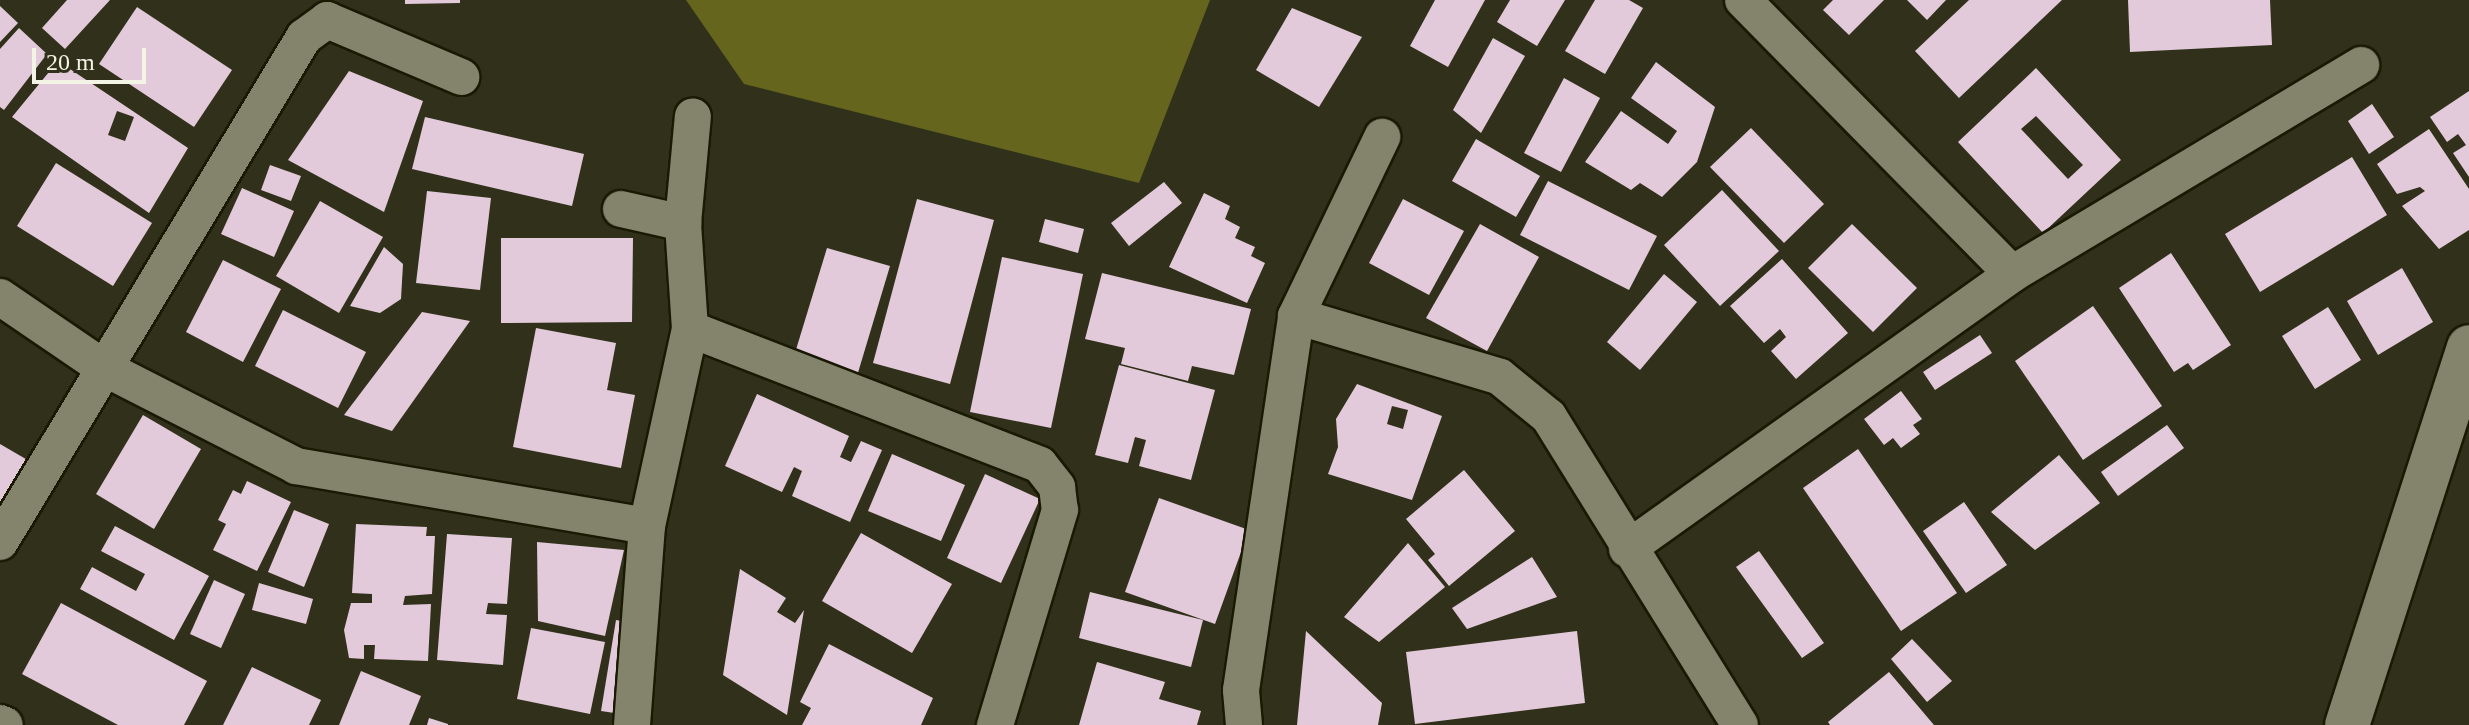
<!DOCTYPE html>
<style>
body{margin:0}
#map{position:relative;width:2469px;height:725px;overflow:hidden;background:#31311b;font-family:Georgia,serif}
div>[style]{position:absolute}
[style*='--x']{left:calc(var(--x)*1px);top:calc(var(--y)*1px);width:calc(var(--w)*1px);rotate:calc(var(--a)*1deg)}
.forest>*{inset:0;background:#65651d}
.building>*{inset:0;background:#e3cadb}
.roads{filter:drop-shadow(2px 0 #191904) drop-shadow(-2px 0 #191904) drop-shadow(0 2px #191904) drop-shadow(0 -2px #191904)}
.minor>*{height:36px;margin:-18px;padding:0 18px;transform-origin:18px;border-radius:18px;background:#83846b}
.secondary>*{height:44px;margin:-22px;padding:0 22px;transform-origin:22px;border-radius:22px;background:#83846b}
span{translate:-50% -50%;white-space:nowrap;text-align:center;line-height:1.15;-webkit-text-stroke:8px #31311b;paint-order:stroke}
.scale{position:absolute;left:32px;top:48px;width:114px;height:36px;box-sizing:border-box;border:4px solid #f3f4e6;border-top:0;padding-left:10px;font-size:24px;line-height:28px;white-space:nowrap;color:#f3f4e6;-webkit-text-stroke:6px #31311b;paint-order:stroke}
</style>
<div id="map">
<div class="forest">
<div style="clip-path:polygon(686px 0,1210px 0,1139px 183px,744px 84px)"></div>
</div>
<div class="building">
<div style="clip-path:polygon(67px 0,110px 0,65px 49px,42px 28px)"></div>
<div style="clip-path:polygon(405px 0,460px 0,460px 3px,405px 4px)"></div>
<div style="clip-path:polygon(1435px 0,1485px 0,1448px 67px,1410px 46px)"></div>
<div style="clip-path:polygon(1510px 0,1565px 0,1537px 46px,1497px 22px)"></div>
<div style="clip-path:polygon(1595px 0,1629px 0,1643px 8px,1605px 74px,1565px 51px)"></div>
<div style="clip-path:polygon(1833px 0,1884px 0,1849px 35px,1823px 10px)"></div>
<div style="clip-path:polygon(1907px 0,1946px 0,1927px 20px)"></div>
<div style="clip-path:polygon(1969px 0,2062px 0,1959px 98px,1915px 51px)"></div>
<div style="clip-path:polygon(2128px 0,2270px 0,2272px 45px,2130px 52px)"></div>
<div style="clip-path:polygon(0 6px,18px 23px,0 42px)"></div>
<div style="clip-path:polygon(137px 7px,232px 70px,194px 127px,99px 64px)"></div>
<div style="clip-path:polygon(1292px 8px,1362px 37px,1319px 107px,1256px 70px)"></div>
<div style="clip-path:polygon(19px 28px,47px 54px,4px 110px,0 107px,0 49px)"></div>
<div style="clip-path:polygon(1493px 38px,1525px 56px,1481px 133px,1453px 110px)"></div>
<div style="clip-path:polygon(evenodd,58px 61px,188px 148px,149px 213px,12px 117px,58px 61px,117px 111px,134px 117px,125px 141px,108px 135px,117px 111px)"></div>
<div style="clip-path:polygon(1656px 62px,1715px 107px,1697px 162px,1662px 197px,1640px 183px,1631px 190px,1585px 162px,1621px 111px,1668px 144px,1677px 131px,1631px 98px)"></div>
<div style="clip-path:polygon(evenodd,2036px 68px,2121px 160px,2043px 233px,1958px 142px,2036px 68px,2036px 116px,2083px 165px,2068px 179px,2021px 129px,2036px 116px)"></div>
<div style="clip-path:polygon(349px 71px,423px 101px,384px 212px,288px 160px)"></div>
<div style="clip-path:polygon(1564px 78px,1600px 98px,1561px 172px,1524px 153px)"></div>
<div style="clip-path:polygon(2469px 91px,2469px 177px,2453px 153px,2466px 145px,2458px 134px,2447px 142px,2430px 117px)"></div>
<div style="clip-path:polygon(2372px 104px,2394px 137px,2369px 154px,2348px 121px)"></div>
<div style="clip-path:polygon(425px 117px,584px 154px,572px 206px,412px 169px)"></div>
<div style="clip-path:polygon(1751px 128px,1824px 204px,1784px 243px,1710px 167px)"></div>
<div style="clip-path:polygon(2429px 129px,2469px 189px,2469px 230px,2439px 249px,2402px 206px,2425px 191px,2420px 187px,2397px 194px,2377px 164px)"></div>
<div style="clip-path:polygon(1476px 139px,1540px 176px,1516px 217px,1452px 181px)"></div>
<div style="clip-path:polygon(2352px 157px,2387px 215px,2260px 292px,2225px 234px)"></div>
<div style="clip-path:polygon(56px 163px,152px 223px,113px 286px,17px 226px)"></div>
<div style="clip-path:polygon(270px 165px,301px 176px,291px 201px,261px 190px)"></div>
<div style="clip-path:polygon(1548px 181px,1657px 236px,1629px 290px,1520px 235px)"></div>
<div style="clip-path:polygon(1164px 182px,1182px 203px,1129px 246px,1111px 223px)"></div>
<div style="clip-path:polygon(242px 188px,294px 211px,274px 257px,221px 234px)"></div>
<div style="clip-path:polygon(1722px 190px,1779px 251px,1720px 306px,1664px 245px)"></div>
<div style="clip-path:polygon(427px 191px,491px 198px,480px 290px,416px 283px)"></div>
<div style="clip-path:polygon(1204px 193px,1230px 206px,1225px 219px,1240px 227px,1235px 238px,1255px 247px,1251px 256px,1265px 263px,1247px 303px,1169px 267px)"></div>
<div style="clip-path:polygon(917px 199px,994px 220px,950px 384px,873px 363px)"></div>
<div style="clip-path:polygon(1403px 199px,1464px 231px,1429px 295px,1369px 263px)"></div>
<div style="clip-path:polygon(320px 201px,383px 237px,339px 313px,276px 276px)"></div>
<div style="clip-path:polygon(1045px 219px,1084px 229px,1078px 253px,1039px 242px)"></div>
<div style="clip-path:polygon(1480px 224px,1539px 257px,1487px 351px,1426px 318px)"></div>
<div style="clip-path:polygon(1852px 224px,1917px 288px,1873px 332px,1808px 268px)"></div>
<div style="clip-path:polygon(501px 238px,633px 238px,632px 322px,501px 323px)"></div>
<div style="clip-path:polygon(384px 247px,403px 264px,401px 299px,380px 313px,350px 306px)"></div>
<div style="clip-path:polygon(827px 248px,890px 266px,854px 386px,791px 366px)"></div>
<div style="clip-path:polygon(2171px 253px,2231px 345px,2193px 370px,2188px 363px,2174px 372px,2119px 288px)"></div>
<div style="clip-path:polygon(1002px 257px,1083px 274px,1051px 428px,970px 412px)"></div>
<div style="clip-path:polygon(1782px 259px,1848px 333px,1796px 379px,1771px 351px,1786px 337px,1780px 329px,1764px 343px,1730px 306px)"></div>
<div style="clip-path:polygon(223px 260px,281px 289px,243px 362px,186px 332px)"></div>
<div style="clip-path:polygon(2402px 268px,2433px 322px,2378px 355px,2347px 301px)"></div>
<div style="clip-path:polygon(1102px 273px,1251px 309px,1234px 375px,1192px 366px,1188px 381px,1121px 364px,1125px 348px,1085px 339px)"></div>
<div style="clip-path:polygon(1664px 274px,1697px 302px,1640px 370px,1607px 342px)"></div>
<div style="clip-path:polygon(2093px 306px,2162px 406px,2083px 460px,2015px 361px)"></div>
<div style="clip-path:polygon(2328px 307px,2361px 360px,2315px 389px,2282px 336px)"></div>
<div style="clip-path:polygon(283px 310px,366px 352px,338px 408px,255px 366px)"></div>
<div style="clip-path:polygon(422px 312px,470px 321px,392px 431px,344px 415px)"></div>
<div style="clip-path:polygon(536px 328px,616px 343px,607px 390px,635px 395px,621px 468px,513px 447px)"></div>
<div style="clip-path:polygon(1980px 335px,1992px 353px,1935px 390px,1923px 372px)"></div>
<div style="clip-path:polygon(1119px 365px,1215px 390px,1191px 480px,1139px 466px,1146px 440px,1135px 437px,1128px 463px,1095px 455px)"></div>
<div style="clip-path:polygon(evenodd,1357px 384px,1442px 416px,1412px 500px,1328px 474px,1338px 447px,1336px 419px,1357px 384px,1392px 406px,1408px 410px,1403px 429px,1387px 424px,1392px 406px)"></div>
<div style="clip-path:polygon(1901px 391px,1922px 419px,1913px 425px,1920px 434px,1901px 448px,1893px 438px,1884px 445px,1864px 419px)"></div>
<div style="clip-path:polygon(757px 394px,849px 436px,840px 457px,851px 462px,861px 441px,882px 450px,850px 522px,792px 496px,802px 471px,794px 467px,782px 492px,725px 466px)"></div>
<div style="clip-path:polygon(143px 415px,201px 449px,154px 529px,96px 494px)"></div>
<div style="clip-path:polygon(2167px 425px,2184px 448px,2118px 496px,2101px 472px)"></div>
<div style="clip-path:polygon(0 444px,31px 462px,0 515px)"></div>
<div style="clip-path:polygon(1858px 449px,1957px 593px,1901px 631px,1803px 488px)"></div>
<div style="clip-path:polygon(892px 454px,965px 485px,941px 541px,868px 511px)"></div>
<div style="clip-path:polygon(2059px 455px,2100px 503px,2035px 550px,1991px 512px)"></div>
<div style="clip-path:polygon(1464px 470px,1515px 531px,1449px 586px,1428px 560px,1435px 554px,1406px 519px)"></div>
<div style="clip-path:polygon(985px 474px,1040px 499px,1001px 583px,947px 558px)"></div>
<div style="clip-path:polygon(247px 481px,291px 502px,257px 571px,213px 550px,226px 524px,218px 520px,233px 490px,241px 494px)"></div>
<div style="clip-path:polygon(1159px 498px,1249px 530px,1215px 624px,1125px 592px)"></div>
<div style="clip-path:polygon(1964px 502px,2007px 565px,1966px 593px,1923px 531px)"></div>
<div style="clip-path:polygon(294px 510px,329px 524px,304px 587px,268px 572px)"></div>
<div style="clip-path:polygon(356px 524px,427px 527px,426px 536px,435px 536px,432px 594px,405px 596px,403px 605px,431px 604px,428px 661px,374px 659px,375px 645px,364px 645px,364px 659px,349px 658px,344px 630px,351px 603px,372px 603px,372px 594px,352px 593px)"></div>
<div style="clip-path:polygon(115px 526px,209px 576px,174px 640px,80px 589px,92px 567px,136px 591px,145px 574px,101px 551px)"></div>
<div style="clip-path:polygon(861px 533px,952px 584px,912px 653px,822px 601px)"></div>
<div style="clip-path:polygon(447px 534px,512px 538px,507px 604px,488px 603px,486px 614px,507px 615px,503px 665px,437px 660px)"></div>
<div style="clip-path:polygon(537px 542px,624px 550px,605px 636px,538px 621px)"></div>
<div style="clip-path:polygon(1408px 543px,1445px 587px,1379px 642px,1344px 617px)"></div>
<div style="clip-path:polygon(1759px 551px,1824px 643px,1802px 658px,1736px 567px)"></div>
<div style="clip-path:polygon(1532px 557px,1557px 597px,1467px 629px,1452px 608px)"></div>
<div style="clip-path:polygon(740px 569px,786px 598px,777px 612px,795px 623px,804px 610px,787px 715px,723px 675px)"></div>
<div style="clip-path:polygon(214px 580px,245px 594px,221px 648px,190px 634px)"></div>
<div style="clip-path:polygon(259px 583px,313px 599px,306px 624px,252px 610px)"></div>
<div style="clip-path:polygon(1090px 592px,1203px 620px,1191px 667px,1079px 638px)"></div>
<div style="clip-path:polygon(61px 603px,207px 681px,184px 725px,118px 725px,22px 674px)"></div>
<div style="clip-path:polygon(616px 620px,637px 624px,621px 714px,601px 711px)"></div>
<div style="clip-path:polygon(531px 628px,605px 642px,590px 714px,517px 699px)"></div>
<div style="clip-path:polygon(1306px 631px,1382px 703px,1378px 725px,1297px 725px)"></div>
<div style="clip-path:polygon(1577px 631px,1585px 703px,1415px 724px,1406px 652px)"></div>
<div style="clip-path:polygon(1912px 639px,1952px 681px,1927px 702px,1891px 659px)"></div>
<div style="clip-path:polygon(829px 644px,933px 698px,921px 725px,802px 725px,811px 708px,800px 702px)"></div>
<div style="clip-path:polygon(1097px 662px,1165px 682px,1159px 699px,1201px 711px,1197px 725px,1079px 725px)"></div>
<div style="clip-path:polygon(252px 667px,321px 700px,309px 725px,223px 725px)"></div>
<div style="clip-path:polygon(361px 671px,421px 696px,409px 725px,339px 725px)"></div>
<div style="clip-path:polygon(1889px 672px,1934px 725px,1830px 725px,1828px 722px)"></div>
<div style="clip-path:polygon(429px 718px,448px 724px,448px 725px,427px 725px)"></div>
</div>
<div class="roads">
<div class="minor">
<div style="--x:1743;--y:0;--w:384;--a:45.5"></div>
<div style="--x:621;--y:209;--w:64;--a:12.7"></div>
<div style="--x:0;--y:297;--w:126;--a:34.3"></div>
<div style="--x:104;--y:368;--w:216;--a:27"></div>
<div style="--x:296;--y:466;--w:356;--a:9.7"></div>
<div style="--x:1296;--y:316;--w:213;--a:16.6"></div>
<div style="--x:1500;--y:377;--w:63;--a:39.2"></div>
<div style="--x:1549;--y:417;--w:362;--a:58.2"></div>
<div style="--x:690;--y:329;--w:375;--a:21.2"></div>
<div style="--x:1040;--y:465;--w:28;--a:52"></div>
<div style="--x:1057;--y:487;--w:23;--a:83"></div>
<div style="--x:1060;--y:510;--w:225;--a:106.8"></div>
<div style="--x:0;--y:542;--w:589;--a:-58.95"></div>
<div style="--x:304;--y:37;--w:29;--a:-36"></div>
<div style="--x:327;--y:20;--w:146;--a:23"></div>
<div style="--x:1627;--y:549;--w:473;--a:-35.5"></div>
<div style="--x:2012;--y:274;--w:407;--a:-30.9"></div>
<div style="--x:0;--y:723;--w:5;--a:22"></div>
<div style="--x:632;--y:725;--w:200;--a:-85.7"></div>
<div style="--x:647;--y:526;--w:202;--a:-77.7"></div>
<div style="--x:690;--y:329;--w:106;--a:-93.8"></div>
<div style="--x:683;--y:223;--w:107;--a:-84.7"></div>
<div style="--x:1244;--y:725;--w:35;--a:-95"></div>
<div style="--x:1241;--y:690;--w:378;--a:-81.6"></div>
<div style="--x:1296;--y:316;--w:199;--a:-64.3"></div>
</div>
<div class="secondary">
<div style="--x:2347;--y:725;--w:397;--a:-72.1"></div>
</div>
</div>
<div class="scale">20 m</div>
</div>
